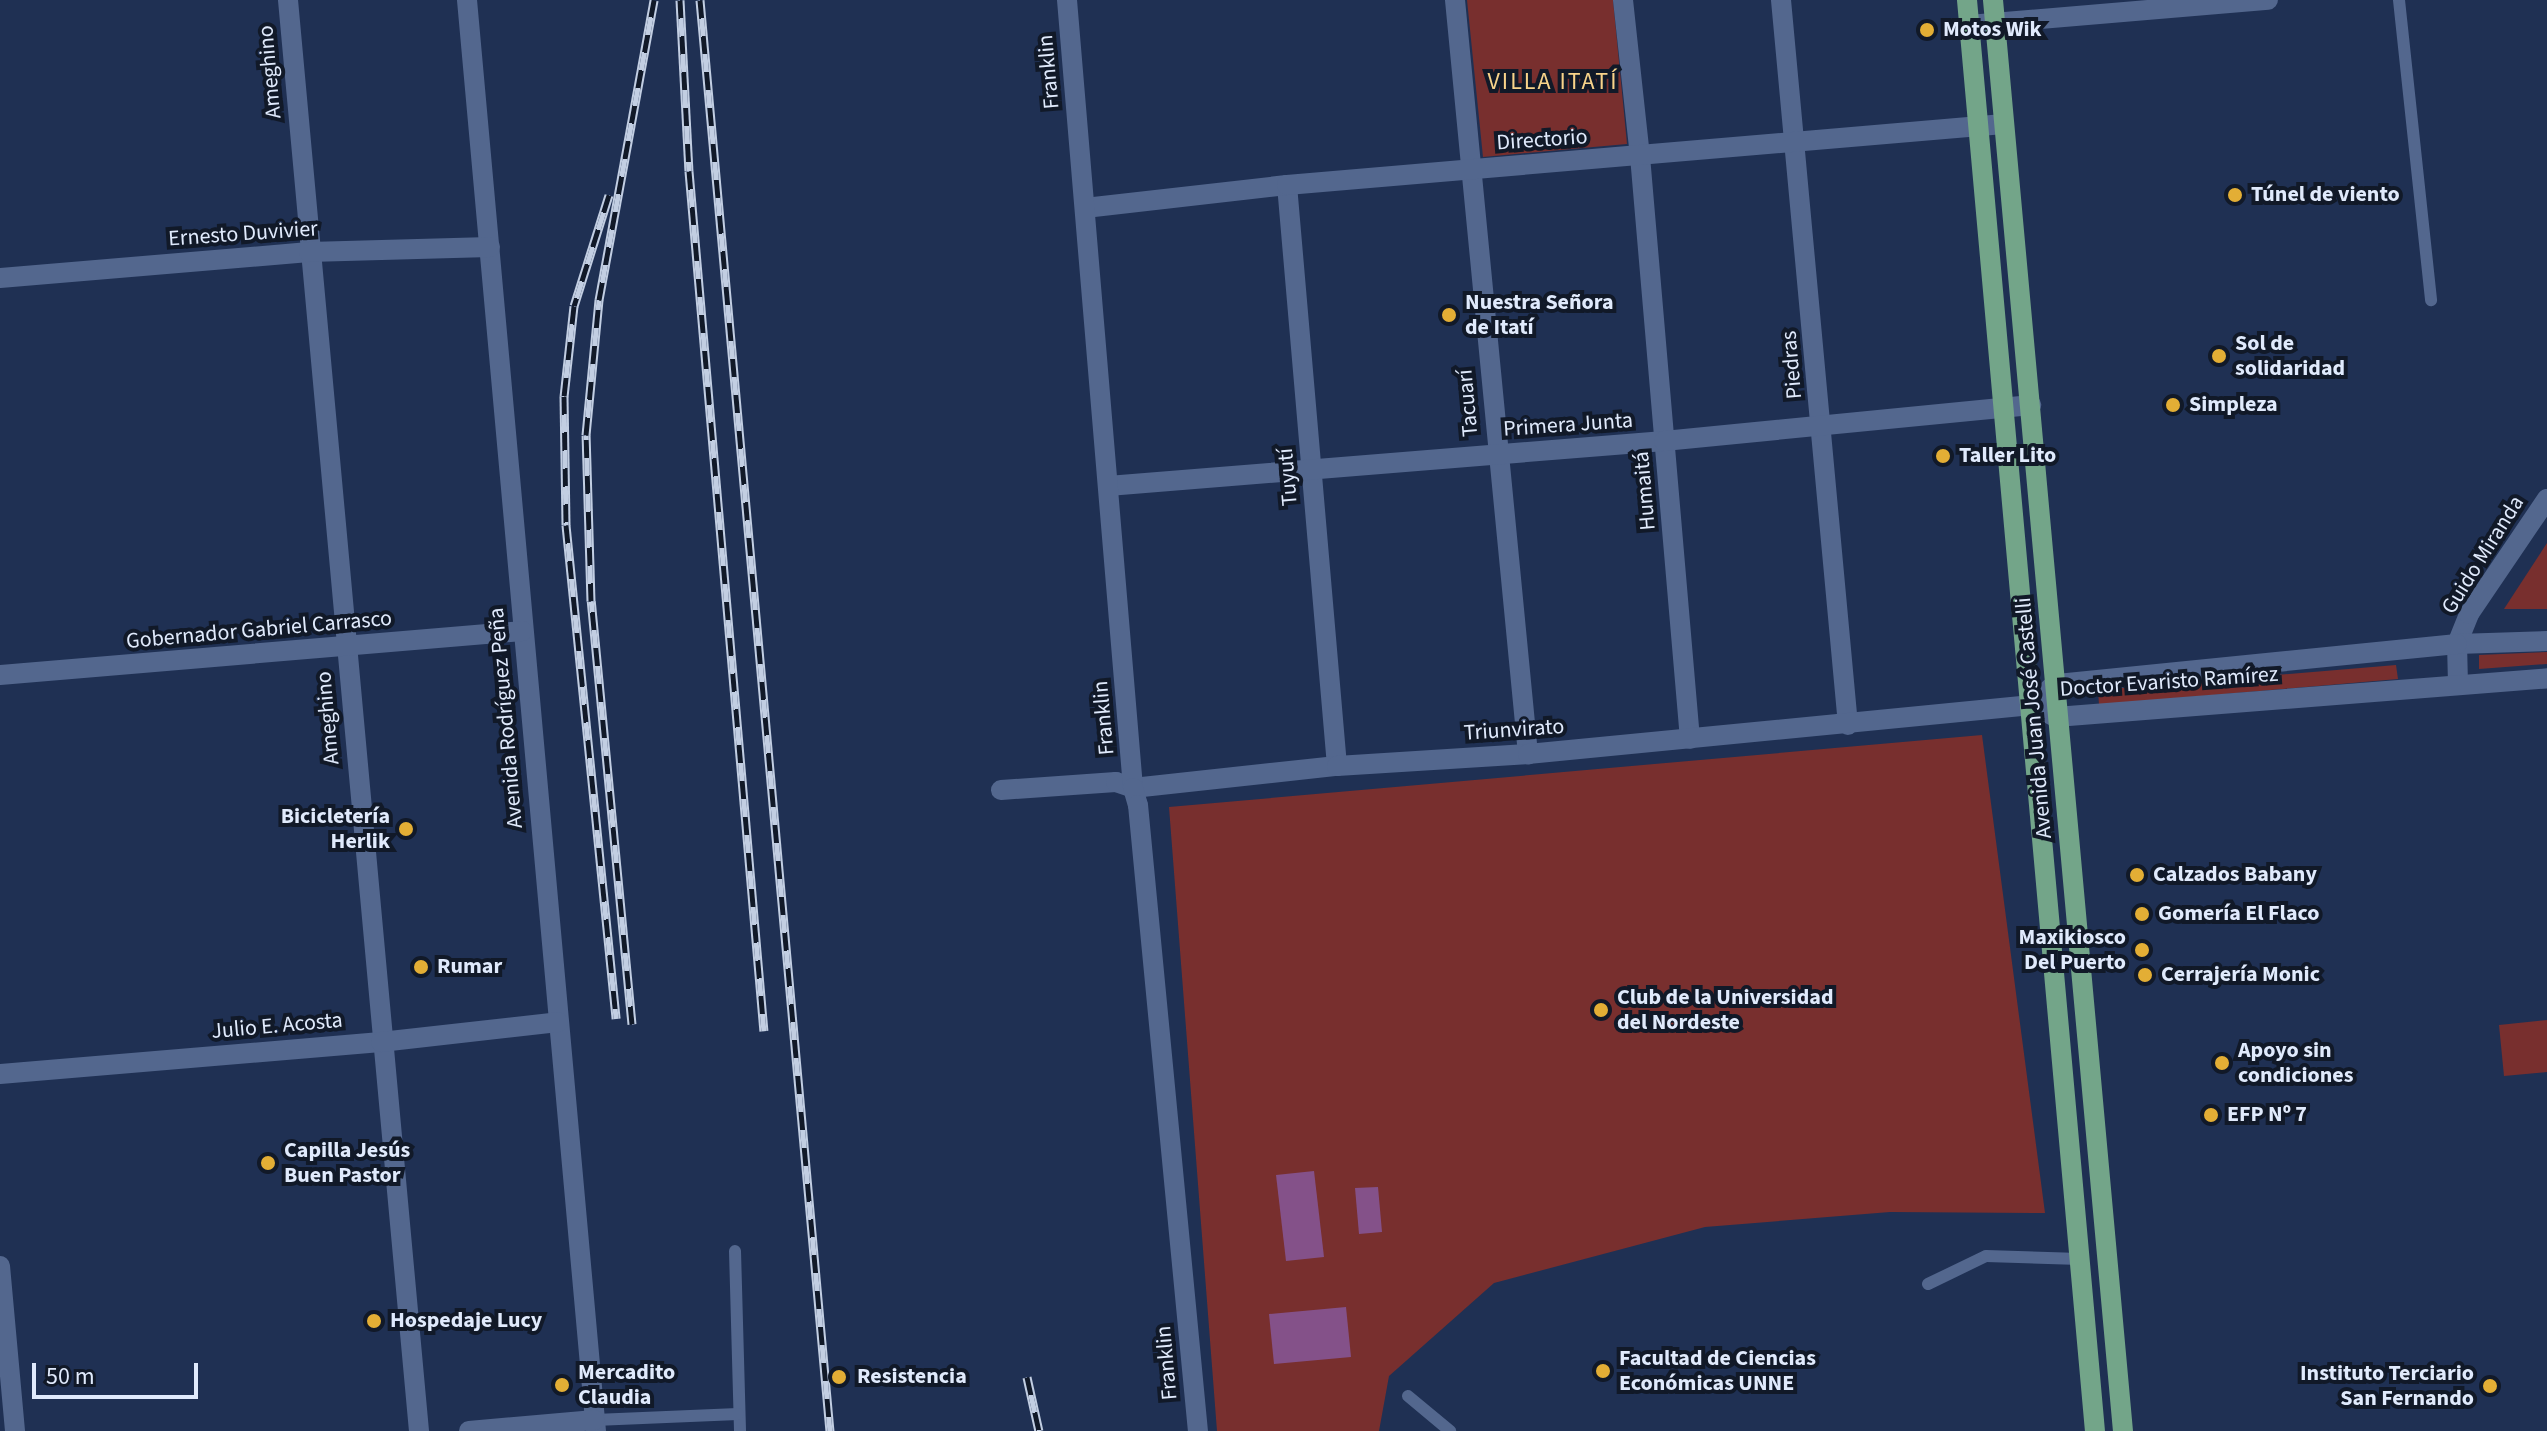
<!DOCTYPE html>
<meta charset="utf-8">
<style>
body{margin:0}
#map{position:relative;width:2547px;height:1431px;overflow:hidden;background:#1f3053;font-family:"Source Sans 3",sans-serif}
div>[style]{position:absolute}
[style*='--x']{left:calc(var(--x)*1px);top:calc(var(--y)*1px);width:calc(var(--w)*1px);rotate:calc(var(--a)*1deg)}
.green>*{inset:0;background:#782f2e}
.water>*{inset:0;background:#845189}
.lane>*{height:12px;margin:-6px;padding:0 6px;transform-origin:6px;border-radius:6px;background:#53678e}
.street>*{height:20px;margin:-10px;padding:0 10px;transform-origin:10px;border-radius:10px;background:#53678e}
.secondary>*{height:20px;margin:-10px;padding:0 10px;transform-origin:10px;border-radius:10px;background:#53678e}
.primary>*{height:20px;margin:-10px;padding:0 10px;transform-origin:10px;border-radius:10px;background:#73a589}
.rail>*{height:9px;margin-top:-4.5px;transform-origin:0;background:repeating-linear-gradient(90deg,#111928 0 18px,#c2cee2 0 36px);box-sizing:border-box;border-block:2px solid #c2cee2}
.dots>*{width:22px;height:22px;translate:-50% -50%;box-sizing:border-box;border:4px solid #111928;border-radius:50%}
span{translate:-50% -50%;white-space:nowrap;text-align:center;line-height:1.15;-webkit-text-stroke:8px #111928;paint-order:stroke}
.poi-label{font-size:22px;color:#e0eafc;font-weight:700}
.left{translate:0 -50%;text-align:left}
.right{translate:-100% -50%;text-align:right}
.street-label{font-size:22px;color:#e0eafc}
.neighbourhood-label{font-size:24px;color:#f8d38a;letter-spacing:2px}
.scale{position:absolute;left:32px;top:1363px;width:166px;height:36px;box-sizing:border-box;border:4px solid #e0eafc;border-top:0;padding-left:10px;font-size:24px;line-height:28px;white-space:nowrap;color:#e0eafc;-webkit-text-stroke:6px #111928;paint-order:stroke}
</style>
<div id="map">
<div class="green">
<div style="clip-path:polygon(1467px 0,1613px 0,1627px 144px,1483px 157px)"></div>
<div style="clip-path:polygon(2547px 543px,2547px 609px,2504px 609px)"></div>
<div style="clip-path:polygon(2547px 652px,2547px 664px,2479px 669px,2479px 655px)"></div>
<div style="clip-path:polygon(2396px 665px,2398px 679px,2099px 705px,2098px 690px)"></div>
<div style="clip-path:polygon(1982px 735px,2045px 1213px,1890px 1212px,1705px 1227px,1494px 1283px,1389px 1376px,1379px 1431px,1217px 1431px,1169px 807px)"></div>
<div style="clip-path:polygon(2547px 1020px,2547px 1072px,2504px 1076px,2499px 1025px)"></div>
</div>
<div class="water">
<div style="clip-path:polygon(1314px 1171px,1324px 1257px,1286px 1261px,1276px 1175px)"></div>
<div style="clip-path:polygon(1378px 1187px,1382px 1232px,1359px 1234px,1355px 1188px)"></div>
<div style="clip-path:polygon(1346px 1307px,1351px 1357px,1274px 1364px,1269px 1314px)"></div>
</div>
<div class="lane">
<div style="--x:2399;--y:0;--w:302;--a:83.9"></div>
<div style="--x:735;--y:1251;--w:180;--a:88.4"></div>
<div style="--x:1928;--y:1284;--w:64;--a:-25.8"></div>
<div style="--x:1986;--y:1256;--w:94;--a:1.8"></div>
<div style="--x:1408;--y:1396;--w:55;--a:39.8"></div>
<div style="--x:595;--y:1420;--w:143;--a:-2.4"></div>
</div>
<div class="street">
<div style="--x:288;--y:0;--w:1437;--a:84.77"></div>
<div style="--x:467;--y:0;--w:1437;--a:84.85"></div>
<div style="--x:1455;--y:0;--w:758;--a:84.47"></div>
<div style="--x:1623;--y:0;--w:157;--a:83.8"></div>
<div style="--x:1640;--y:156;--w:585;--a:85.1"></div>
<div style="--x:1781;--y:0;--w:728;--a:84.72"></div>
<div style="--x:1969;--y:25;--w:300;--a:-4.8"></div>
<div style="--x:1287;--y:185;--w:583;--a:85.08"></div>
<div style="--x:1085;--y:208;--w:203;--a:-6.5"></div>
<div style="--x:1287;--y:185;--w:719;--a:-4.87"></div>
<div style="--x:0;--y:278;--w:310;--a:-4.8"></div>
<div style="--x:309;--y:252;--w:181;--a:-1.6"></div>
<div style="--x:1108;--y:486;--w:558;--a:-4.63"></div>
<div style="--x:1664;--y:441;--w:369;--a:-5.6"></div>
<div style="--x:0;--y:675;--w:524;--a:-4.82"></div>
<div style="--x:2458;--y:684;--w:40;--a:-91.4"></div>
<div style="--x:2457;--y:644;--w:32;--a:-68"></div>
<div style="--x:2469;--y:614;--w:139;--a:-55.9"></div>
<div style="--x:1001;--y:790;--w:115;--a:-4"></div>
<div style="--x:1116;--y:782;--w:18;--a:19"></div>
<div style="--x:1133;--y:788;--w:205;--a:-6.2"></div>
<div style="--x:1337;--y:766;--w:191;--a:-3.6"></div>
<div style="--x:1528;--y:754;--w:506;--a:-5.55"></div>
<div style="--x:0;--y:1074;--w:382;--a:-4.8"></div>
<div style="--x:381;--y:1042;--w:178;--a:-6.4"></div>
<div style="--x:0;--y:1266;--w:166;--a:84.8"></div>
<div style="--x:469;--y:1431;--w:126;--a:-5"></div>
</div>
<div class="secondary">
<div style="--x:1067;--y:0;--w:791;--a:85.21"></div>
<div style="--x:1133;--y:788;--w:18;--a:74"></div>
<div style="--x:1138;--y:805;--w:629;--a:84.53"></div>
<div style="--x:2547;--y:641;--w:90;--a:178.1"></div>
<div style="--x:2457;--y:644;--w:404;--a:174.3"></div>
<div style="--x:2055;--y:684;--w:31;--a:138"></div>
<div style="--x:2032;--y:705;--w:27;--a:27"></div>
<div style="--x:2056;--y:717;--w:493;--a:-4.5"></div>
</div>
<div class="primary">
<div style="--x:1967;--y:0;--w:1437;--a:84.89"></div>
<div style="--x:1993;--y:0;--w:1437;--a:84.81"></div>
</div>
<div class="rail">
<div style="--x:680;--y:0;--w:171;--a:87"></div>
<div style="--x:689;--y:171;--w:863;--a:85.02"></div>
<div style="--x:700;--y:0;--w:1437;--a:84.81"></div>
<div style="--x:609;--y:195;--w:116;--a:107.5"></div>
<div style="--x:574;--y:306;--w:91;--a:96.3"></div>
<div style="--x:564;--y:396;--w:129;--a:89.1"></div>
<div style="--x:566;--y:525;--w:496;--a:84.2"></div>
<div style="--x:632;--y:1024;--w:425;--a:-95.5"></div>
<div style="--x:591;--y:601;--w:166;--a:-91.7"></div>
<div style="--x:586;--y:435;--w:136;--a:-84.5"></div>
<div style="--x:599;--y:300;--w:305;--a:-79.6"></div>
<div style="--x:1027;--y:1377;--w:55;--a:77.5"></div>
</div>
<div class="dots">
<div style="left:1927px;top:30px;background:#e3ae35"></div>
<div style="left:2235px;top:195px;background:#e3ae35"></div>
<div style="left:1449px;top:315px;background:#e3ae35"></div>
<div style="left:2219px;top:356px;background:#e3ae35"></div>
<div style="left:2173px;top:405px;background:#e3ae35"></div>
<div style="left:1943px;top:456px;background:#e3ae35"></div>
<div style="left:406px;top:829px;background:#e3ae35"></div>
<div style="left:2137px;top:875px;background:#e3ae35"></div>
<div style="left:2142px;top:914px;background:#e3ae35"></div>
<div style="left:2142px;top:950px;background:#e3ae35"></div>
<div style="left:421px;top:967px;background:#e3ae35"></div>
<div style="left:2145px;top:975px;background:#e3ae35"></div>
<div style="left:1601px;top:1010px;background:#e3ae35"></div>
<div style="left:2222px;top:1063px;background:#e3ae35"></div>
<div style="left:2211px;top:1115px;background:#e3ae35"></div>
<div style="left:268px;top:1163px;background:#e3ae35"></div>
<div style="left:374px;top:1321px;background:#e3ae35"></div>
<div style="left:1603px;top:1371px;background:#e3ae35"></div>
<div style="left:839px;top:1377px;background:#e3ae35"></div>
<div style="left:562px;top:1385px;background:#e3ae35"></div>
<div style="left:2490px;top:1386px;background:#e3ae35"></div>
</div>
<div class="poi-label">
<span class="left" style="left:1943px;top:30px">Motos Wik</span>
<span class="left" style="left:2251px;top:195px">Túnel de viento</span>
<span class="left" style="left:1465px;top:315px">Nuestra Señora<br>de Itatí</span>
<span class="left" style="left:2235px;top:356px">Sol de<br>solidaridad</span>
<span class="left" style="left:2189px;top:405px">Simpleza</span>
<span class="left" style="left:1959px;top:456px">Taller Lito</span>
<span class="right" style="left:390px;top:829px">Bicicletería<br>Herlik</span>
<span class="left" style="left:2153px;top:875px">Calzados Babany</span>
<span class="left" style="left:2158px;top:914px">Gomería El Flaco</span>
<span class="right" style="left:2126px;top:950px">Maxikiosco<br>Del Puerto</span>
<span class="left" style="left:437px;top:967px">Rumar</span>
<span class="left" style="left:2161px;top:975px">Cerrajería Monic</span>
<span class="left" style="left:1617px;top:1010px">Club de la Universidad<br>del Nordeste</span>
<span class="left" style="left:2238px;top:1063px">Apoyo sin<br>condiciones</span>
<span class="left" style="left:2227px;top:1115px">EFP Nº 7</span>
<span class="left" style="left:284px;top:1163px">Capilla Jesús<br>Buen Pastor</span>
<span class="left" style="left:390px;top:1321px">Hospedaje Lucy</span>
<span class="left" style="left:1619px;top:1371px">Facultad de Ciencias<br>Económicas UNNE</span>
<span class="left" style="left:578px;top:1385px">Mercadito<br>Claudia</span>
<span class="right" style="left:2474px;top:1386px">Instituto Terciario<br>San Fernando</span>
<span class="left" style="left:857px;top:1377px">Resistencia</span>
</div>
<div class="street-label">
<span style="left:270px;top:72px;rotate:-95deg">Ameghino</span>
<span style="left:1049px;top:72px;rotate:-95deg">Franklin</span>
<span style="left:1542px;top:140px;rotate:-4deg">Directorio</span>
<span style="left:243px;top:234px;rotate:-4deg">Ernesto Duvivier</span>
<span style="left:1792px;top:365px;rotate:-95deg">Piedras</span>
<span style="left:1468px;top:403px;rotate:-95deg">Tacuarí</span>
<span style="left:1568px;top:425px;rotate:-4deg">Primera Junta</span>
<span style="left:1288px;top:477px;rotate:-95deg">Tuyutí</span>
<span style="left:1645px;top:491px;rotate:-95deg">Humaitá</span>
<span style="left:2483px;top:555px;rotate:-58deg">Guido Miranda</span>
<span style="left:259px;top:630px;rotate:-5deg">Gobernador Gabriel Carrasco</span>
<span style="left:2169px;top:682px;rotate:-4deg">Doctor Evaristo Ramírez</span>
<span style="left:328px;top:718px;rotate:-95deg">Ameghino</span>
<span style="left:506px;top:718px;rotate:-95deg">Avenida Rodríguez Peña</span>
<span style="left:1104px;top:718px;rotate:-95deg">Franklin</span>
<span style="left:2034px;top:718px;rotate:-95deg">Avenida Juan José Castelli</span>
<span style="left:1514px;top:730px;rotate:-4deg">Triunvirato</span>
<span style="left:277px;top:1026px;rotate:-5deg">Julio E. Acosta</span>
<span style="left:1167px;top:1363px;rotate:-95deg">Franklin</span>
</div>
<div class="neighbourhood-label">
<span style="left:1553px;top:82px">VILLA ITATÍ</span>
</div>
<div class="scale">50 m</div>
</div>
